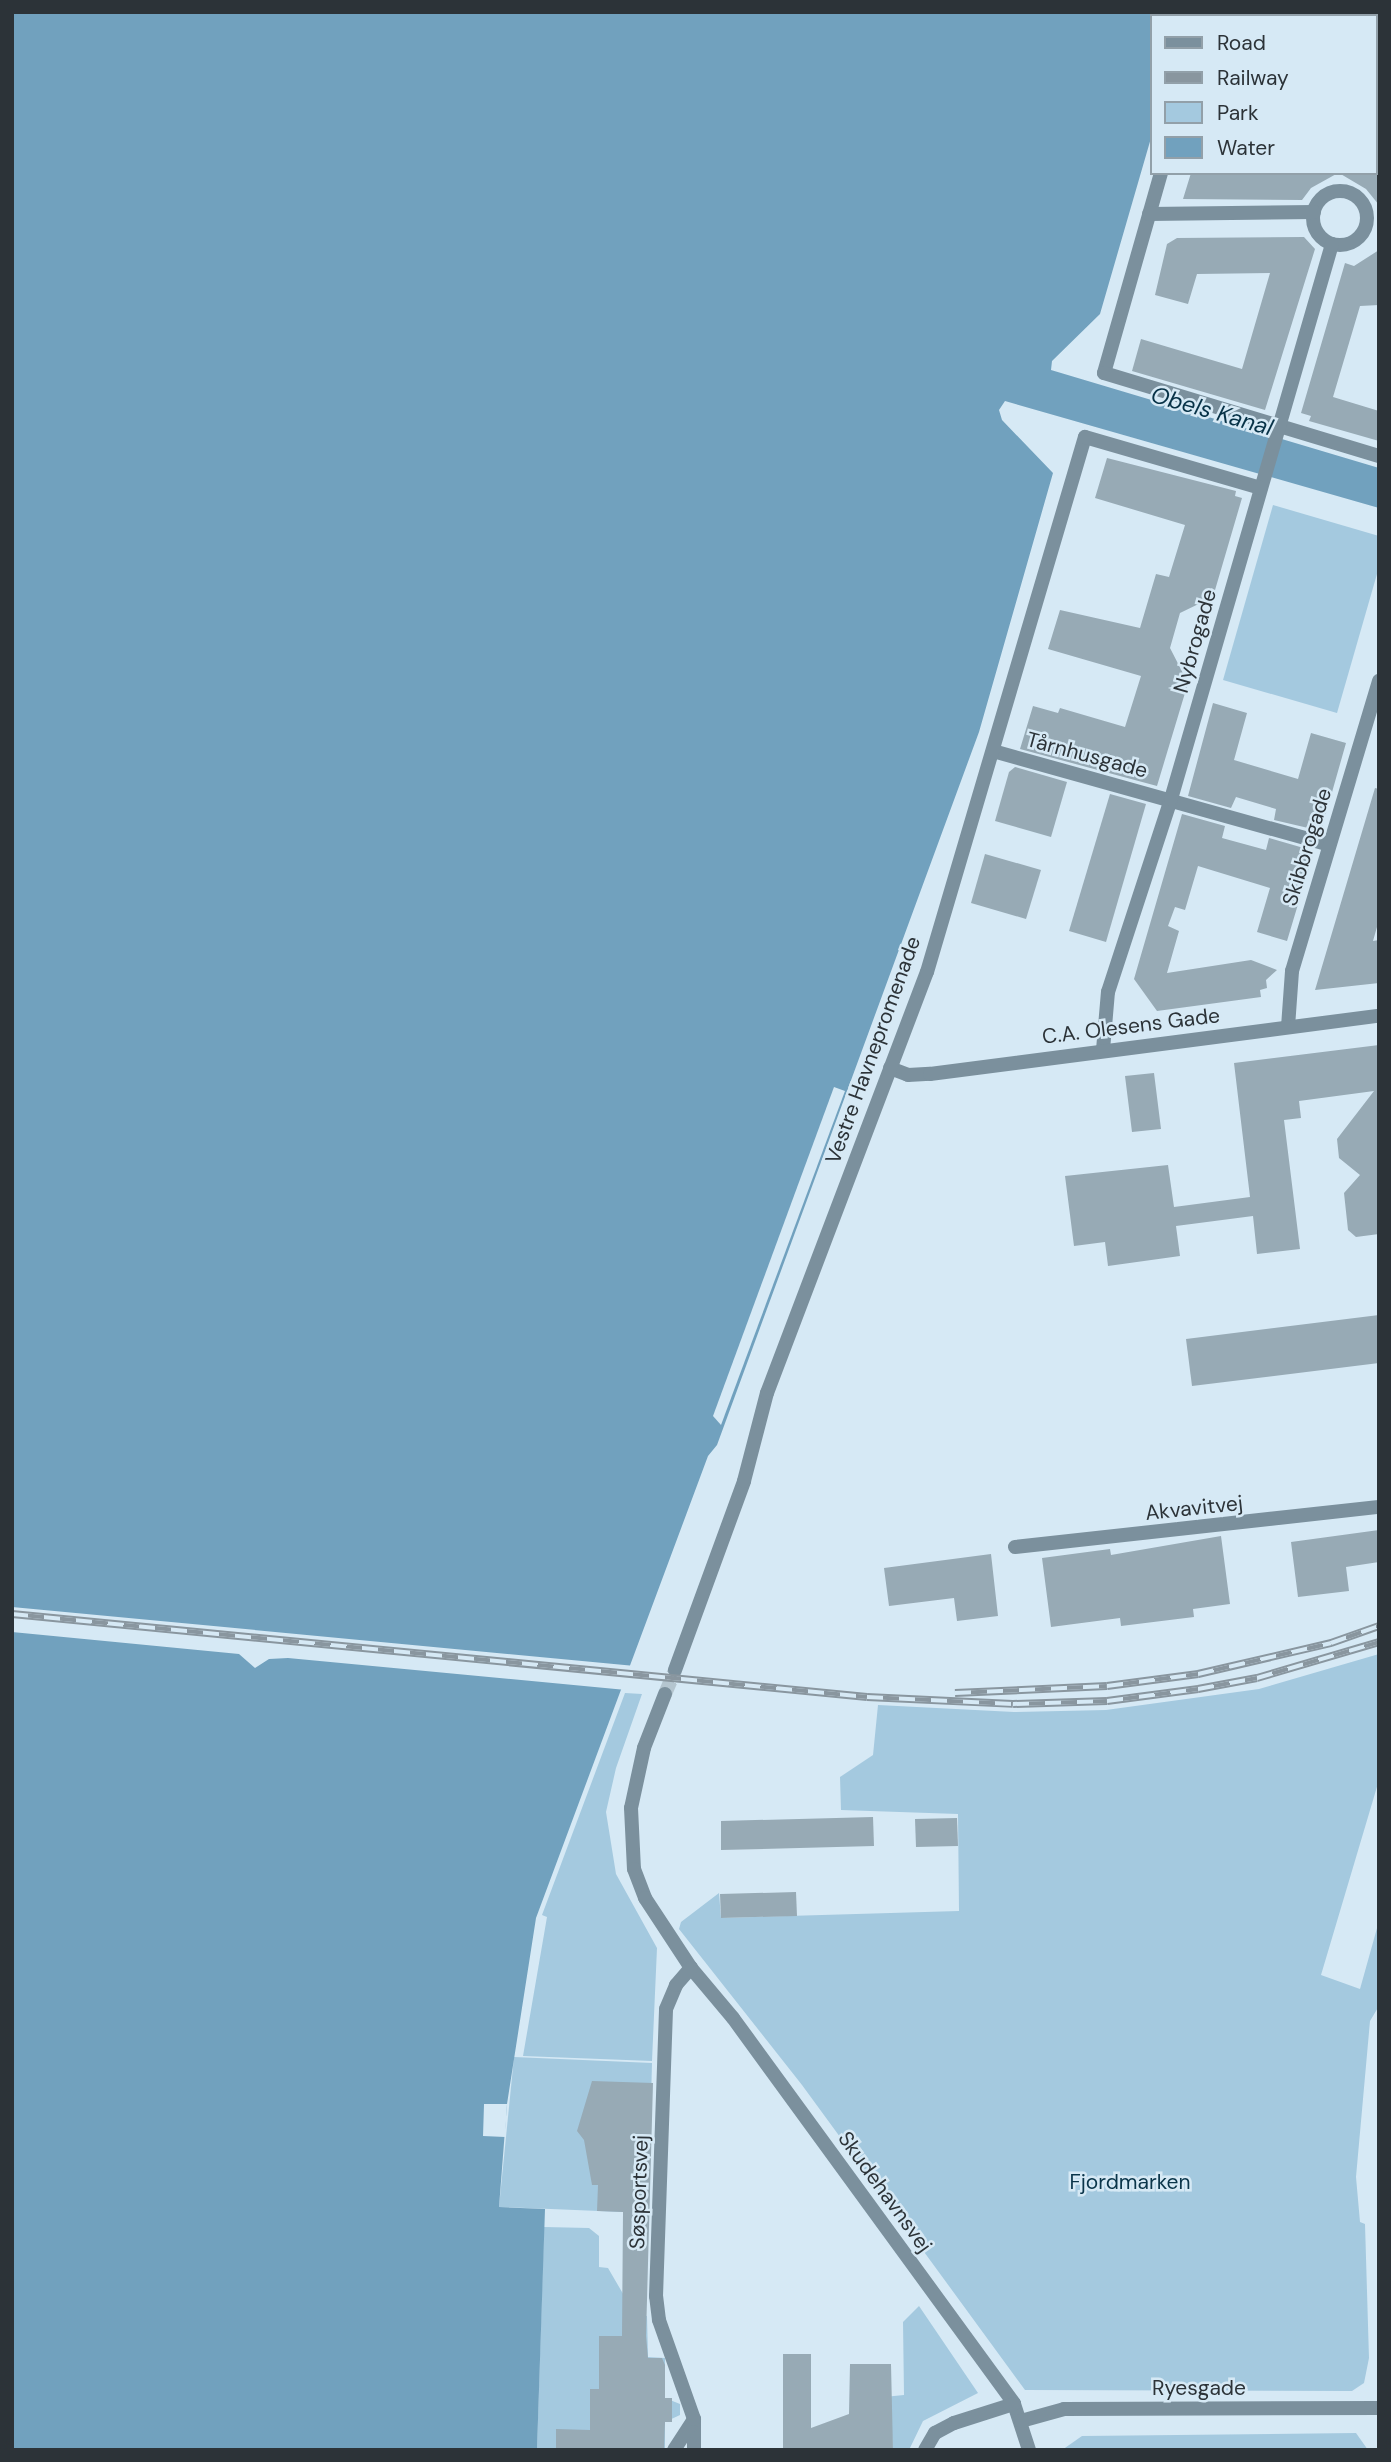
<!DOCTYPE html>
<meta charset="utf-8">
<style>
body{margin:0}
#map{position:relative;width:1391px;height:2462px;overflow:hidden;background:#d6e9f5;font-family:"DM Sans",sans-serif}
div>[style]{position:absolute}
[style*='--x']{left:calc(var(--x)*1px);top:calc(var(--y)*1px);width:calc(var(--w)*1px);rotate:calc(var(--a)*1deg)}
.green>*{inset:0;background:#a4c9df}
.water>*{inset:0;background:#71a1be}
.pier>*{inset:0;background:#d6e9f5}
.building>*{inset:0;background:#97aab5}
.minor-tunnel>*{height:14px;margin-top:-7px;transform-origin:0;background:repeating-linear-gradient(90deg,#b4c5cf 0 14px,transparent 0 21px)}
.pedestrian>*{height:14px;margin:-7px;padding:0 7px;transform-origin:7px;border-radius:7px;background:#7b909d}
.minor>*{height:14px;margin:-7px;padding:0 7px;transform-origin:7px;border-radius:7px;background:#7b909d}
.minor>.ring{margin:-7px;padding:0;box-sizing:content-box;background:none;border:14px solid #7b909d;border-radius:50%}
.rail>*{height:8px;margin-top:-4px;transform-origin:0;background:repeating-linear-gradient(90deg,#d6e9f5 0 16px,#89969f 0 32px);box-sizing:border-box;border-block:2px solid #89969f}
span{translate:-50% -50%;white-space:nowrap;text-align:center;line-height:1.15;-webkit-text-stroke:5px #d6e9f5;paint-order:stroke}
.street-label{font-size:21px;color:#2c3338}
.park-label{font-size:21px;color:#0a354a}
.water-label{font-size:23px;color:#073247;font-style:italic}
.frame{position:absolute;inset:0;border:14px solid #2c3338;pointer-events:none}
.legend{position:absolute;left:1150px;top:14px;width:228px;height:161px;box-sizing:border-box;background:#d6e9f5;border:2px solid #92a0a9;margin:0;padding:9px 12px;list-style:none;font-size:21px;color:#2c3338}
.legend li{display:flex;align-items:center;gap:14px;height:35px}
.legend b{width:35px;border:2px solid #92a0a9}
</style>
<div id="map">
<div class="green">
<div style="clip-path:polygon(1273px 505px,1379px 536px,1379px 567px,1337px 713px,1223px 680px)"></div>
<div style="clip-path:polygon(1379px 1654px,1379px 1780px,1321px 1975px,1360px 1989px,1379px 1921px,1379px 2006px,1370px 2021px,1356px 2177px,1360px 2222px,1365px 2224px,1369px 2358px,1364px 2383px,1352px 2391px,1025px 2390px,802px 2085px,679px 1929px,681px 1922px,719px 1893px,721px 1918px,959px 1911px,958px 1814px,841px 1810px,840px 1777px,873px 1755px,878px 1705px,1014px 1712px,1106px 1710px,1259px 1689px)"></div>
<div style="clip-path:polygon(625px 1693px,642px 1694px,616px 1768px,606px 1812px,616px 1874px,657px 1948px,652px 2061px,523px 2056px,547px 1917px,542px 1915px)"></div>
<div style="clip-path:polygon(514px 2057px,652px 2063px,648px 2213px,499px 2207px)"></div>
<div style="clip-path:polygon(544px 2227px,589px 2228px,599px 2236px,599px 2267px,608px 2268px,629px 2304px,623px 2315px,647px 2316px,648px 2357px,665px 2358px,665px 2398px,680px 2404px,680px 2415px,665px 2422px,665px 2450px,537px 2450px)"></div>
<div style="clip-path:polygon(919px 2306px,978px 2393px,923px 2421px,909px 2450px,893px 2450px,890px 2407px,874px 2398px,904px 2395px,903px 2322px)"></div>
<div style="clip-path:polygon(1356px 2433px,1368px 2450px,1062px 2450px,1082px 2436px)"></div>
</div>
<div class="water">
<div style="clip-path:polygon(12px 12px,1188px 12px,1151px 16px,1151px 138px,1100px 314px,1052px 361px,1051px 370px,1379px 468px,1379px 508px,1005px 401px,999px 410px,1002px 420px,1053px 473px,979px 732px,717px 1445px,708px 1456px,536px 1918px,507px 2104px,499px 2207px,545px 2209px,537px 2450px,12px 2450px)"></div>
</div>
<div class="pier">
<div style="clip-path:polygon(834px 1087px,845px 1091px,721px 1425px,713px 1416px)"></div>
<div style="clip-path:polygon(12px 1607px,635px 1666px,626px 1690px,288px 1658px,269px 1659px,255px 1668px,239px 1654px,12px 1632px)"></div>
<div style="clip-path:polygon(484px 2104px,507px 2104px,505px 2137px,483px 2136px)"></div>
</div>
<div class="building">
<div style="clip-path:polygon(1191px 173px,1338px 173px,1311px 188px,1302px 200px,1183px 199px)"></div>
<div style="clip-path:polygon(1339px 173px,1379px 173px,1379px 205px,1366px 189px)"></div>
<div style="clip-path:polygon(1304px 237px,1315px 249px,1265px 410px,1132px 371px,1141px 339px,1242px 369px,1270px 273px,1197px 274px,1188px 304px,1155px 295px,1167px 244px,1177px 238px)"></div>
<div style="clip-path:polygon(1379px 250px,1379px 305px,1360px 306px,1333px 397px,1379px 411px,1379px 441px,1309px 421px,1311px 416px,1301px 413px,1345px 263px,1354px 266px)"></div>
<div style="clip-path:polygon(1107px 458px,1236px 491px,1235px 496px,1242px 498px,1213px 597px,1180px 613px,1170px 648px,1188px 683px,1157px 786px,1020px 749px,1033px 706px,1058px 713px,1060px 708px,1125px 727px,1141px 676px,1048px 649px,1060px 610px,1140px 628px,1156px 574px,1169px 577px,1185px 525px,1095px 498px)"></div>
<div style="clip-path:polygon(1213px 703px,1247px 713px,1234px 760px,1298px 779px,1311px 733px,1346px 743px,1321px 831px,1274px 820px,1276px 809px,1236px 797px,1231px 808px,1188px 796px)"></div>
<div style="clip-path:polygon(1015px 767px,1067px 782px,1051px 837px,995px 821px,1009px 772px)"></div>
<div style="clip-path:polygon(1375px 788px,1379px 789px,1379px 920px,1373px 941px,1379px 940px,1379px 983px,1315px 990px)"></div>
<div style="clip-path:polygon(1110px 794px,1146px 804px,1106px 942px,1069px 931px)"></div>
<div style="clip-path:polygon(1182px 814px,1225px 826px,1222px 838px,1266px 850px,1269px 838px,1314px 851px,1287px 941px,1257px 932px,1270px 888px,1198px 866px,1185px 910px,1175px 907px,1168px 926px,1179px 931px,1167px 973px,1251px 960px,1277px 970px,1266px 980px,1267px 988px,1260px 990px,1261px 997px,1157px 1011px,1134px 979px)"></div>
<div style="clip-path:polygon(985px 854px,1041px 870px,1026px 919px,971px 903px)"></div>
<div style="clip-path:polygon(1379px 1045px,1379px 1234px,1356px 1237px,1348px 1230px,1344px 1193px,1360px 1175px,1339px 1158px,1337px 1139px,1374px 1091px,1299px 1101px,1301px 1118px,1284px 1120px,1300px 1249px,1257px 1254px,1253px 1216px,1176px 1226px,1180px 1256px,1108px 1266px,1105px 1242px,1074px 1246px,1065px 1176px,1168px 1165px,1174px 1207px,1250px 1197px,1234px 1063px)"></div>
<div style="clip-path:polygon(1154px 1073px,1161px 1129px,1132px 1132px,1125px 1076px)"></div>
<div style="clip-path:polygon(1379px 1315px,1379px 1363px,1192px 1386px,1186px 1339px)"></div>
<div style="clip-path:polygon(1379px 1530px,1379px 1562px,1346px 1567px,1349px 1591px,1298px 1597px,1291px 1542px)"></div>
<div style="clip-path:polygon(1221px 1536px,1230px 1604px,1193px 1609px,1194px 1617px,1121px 1626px,1120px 1618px,1051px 1627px,1042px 1558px,1110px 1549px,1111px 1555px)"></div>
<div style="clip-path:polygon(991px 1554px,998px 1616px,957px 1621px,954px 1598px,889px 1606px,884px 1568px)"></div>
<div style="clip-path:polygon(873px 1817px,874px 1846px,721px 1850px,721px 1821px)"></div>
<div style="clip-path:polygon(957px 1818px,958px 1846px,916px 1847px,915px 1819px)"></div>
<div style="clip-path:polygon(796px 1892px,797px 1916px,721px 1918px,720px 1894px)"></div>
<div style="clip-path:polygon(592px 2081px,653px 2083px,646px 2336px,648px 2358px,662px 2358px,665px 2365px,665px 2398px,672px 2398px,672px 2422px,665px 2422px,664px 2450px,556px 2450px,556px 2429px,590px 2430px,590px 2389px,599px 2389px,599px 2336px,622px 2336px,623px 2212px,597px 2211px,598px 2185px,592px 2185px,584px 2140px,577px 2131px)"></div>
<div style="clip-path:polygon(783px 2354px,811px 2354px,811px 2428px,849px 2414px,850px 2364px,891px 2364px,893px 2450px,783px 2450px)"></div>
</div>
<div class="minor-tunnel">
<div style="--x:665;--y:1694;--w:26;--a:-67"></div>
</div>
<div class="pedestrian">
<div style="--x:1210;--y:16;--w:4;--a:-76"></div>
<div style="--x:1104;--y:373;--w:208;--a:-74.1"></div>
</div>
<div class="minor">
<div class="ring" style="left:1313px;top:191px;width:40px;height:40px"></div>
<div style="--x:1149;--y:214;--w:165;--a:-0.7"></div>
<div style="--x:1104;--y:373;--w:287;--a:16.8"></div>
<div style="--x:993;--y:751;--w:349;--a:15.6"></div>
<div style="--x:1288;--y:1027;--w:56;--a:-85.9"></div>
<div style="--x:1292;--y:971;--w:303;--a:-73.3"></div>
<div style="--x:1103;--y:1050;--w:58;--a:-85.1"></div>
<div style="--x:1108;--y:992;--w:203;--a:-71.9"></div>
<div style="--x:1171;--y:799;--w:578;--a:-73.82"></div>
<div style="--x:890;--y:1068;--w:19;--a:21"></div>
<div style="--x:908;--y:1075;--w:22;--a:-3"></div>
<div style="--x:930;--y:1074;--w:453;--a:-7.4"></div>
<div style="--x:1015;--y:1547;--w:366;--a:-6.3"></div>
<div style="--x:675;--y:1670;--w:201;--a:-69.9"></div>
<div style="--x:744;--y:1481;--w:91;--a:-75.4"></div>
<div style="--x:767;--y:1393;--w:450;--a:-69.2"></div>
<div style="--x:927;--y:972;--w:558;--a:-73.55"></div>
<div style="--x:1085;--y:437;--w:183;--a:16.2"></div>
<div style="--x:665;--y:1694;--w:58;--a:111.3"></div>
<div style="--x:644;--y:1748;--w:61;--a:102.2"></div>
<div style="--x:631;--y:1808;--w:61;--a:87.2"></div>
<div style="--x:634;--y:1869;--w:31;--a:69"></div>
<div style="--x:645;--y:1898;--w:84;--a:56.7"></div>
<div style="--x:691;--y:1968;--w:65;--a:50"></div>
<div style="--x:733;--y:2018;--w:477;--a:53.9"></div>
<div style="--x:1014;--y:2404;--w:48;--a:71.9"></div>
<div style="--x:694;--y:2420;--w:30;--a:90"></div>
<div style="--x:1021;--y:2421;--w:45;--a:-15.6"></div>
<div style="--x:1064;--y:2409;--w:315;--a:-0.2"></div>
<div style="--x:674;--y:2450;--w:37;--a:-57"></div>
<div style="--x:694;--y:2419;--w:105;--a:-109.5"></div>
<div style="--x:659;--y:2320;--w:24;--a:-97"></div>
<div style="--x:656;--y:2296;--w:287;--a:-88"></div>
<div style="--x:666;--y:2009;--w:26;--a:-67"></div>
<div style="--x:676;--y:1985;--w:23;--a:-49"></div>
<div style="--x:925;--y:2450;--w:20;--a:-60"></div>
<div style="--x:935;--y:2433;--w:21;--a:-28"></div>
<div style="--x:954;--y:2423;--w:63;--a:-17.6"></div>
</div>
<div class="rail">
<div style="--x:12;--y:1614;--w:859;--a:5.54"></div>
<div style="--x:867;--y:1697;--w:146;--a:2.7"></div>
<div style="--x:1013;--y:1704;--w:94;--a:-1.8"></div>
<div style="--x:1107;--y:1701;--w:92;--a:-7.5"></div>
<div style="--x:1198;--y:1689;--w:60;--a:-10.6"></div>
<div style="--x:1257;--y:1678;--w:127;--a:-16.4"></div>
<div style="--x:955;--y:1693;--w:152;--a:-2.6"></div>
<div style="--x:1107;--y:1686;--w:92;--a:-7.5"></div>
<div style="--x:1198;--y:1674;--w:137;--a:-13.1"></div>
<div style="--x:1331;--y:1643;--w:51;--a:-19.5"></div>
</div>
<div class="street-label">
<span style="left:1195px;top:641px;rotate:-74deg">Nybrogade</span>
<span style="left:1087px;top:755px;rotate:15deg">Tårnhusgade</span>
<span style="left:1307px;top:847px;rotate:-73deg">Skibbrogade</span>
<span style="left:1131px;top:1026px;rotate:-7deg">C.A. Olesens Gade</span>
<span style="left:873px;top:1050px;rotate:-70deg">Vestre Havnepromenade</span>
<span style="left:1194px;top:1508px;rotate:-6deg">Akvavitvej</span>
<span style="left:639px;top:2192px;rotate:-88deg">Søsportsvej</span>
<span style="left:885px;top:2192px;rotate:54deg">Skudehavnsvej</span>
<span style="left:1199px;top:2388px">Ryesgade</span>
</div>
<div class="park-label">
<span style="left:1130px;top:2182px">Fjordmarken</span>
</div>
<div class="water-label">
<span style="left:1212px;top:411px;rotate:16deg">Obels Kanal</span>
</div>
<div class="frame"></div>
<ul class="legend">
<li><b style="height:9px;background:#7b909d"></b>Road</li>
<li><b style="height:9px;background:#89969f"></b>Railway</li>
<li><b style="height:19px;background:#a4c9df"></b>Park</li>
<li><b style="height:19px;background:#71a1be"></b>Water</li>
</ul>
</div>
